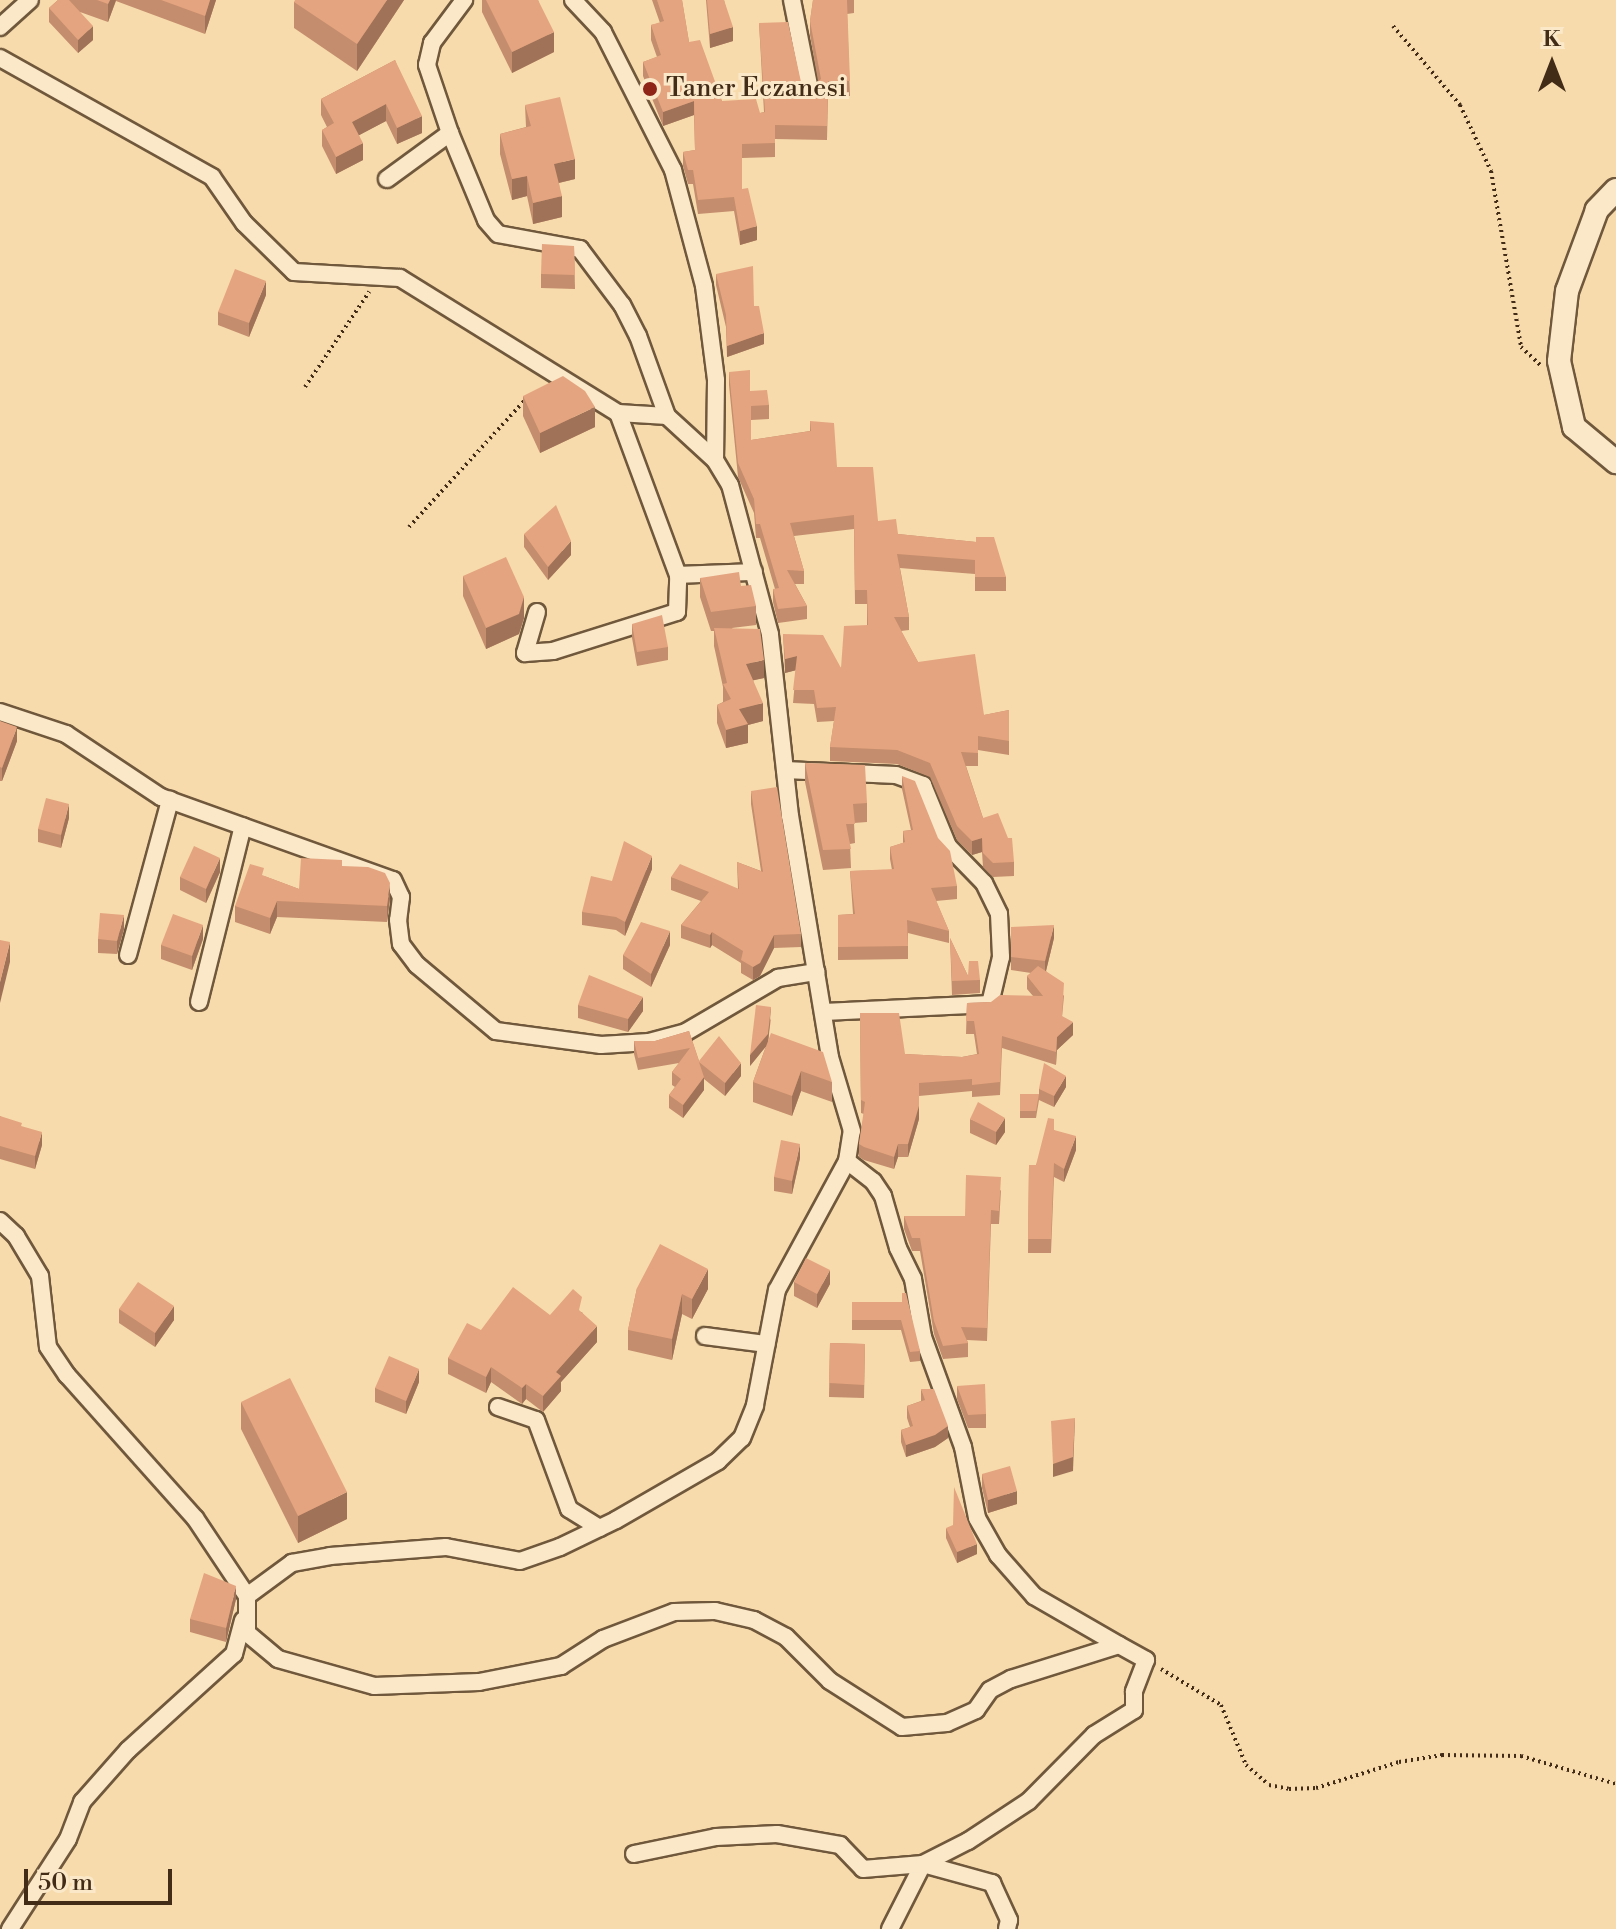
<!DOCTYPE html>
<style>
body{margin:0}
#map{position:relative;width:1616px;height:1929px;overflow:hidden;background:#f7dbac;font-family:"Libre Bodoni",serif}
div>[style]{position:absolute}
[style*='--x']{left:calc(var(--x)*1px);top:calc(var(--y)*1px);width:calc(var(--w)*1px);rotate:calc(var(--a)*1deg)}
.path>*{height:4px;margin-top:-2px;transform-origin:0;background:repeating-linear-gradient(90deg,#432c17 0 2px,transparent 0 6px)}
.roads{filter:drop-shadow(2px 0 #70583c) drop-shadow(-2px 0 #70583c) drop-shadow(0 2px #70583c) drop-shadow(0 -2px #70583c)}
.street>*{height:16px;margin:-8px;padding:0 8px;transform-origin:8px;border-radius:8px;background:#fae8c9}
.secondary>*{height:22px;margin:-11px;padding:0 11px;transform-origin:11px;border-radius:11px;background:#fae8c9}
.wall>*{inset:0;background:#c48d6d}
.shaded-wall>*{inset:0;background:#a07359}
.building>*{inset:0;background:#e4a47f}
.dots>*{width:22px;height:22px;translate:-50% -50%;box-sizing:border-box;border:4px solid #fae8c9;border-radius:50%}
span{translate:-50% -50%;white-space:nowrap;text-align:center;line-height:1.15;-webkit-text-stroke:6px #fae8c9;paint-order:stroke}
.poi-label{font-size:26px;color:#432c17}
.left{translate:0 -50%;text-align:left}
.north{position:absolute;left:1512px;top:24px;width:80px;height:80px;-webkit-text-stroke:6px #fae8c9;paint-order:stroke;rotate:0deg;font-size:22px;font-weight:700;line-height:32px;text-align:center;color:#432c17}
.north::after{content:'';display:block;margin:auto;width:28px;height:36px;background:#432c17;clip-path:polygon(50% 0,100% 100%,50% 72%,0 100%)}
.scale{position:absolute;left:24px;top:1869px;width:148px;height:36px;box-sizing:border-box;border:4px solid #432c17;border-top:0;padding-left:10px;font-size:24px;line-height:28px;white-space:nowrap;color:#432c17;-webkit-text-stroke:6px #fae8c9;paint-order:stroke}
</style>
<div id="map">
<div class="path">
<div style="--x:1393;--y:26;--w:104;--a:49.7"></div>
<div style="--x:1460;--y:105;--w:73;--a:64.8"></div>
<div style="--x:1491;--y:171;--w:179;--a:80.3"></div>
<div style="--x:1521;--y:347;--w:26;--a:43"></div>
<div style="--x:305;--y:387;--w:115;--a:-56"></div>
<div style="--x:409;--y:527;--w:172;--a:-47.6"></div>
<div style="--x:1161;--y:1669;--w:70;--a:31"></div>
<div style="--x:1221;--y:1705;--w:65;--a:67.4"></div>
<div style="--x:1246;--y:1765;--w:30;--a:41"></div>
<div style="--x:1269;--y:1785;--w:20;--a:11"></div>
<div style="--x:1289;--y:1789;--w:27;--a:-2"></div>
<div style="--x:1316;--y:1788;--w:87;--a:-17.4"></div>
<div style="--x:1399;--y:1762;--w:44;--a:-9.2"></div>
<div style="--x:1442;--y:1755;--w:79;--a:0.7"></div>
<div style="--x:1521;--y:1756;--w:99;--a:16.4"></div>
</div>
<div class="roads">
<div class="street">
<div style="--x:573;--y:0;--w:44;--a:46.8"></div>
<div style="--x:603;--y:32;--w:155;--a:63.1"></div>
<div style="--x:673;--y:170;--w:120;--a:75"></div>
<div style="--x:704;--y:286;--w:95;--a:82.7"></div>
<div style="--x:716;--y:380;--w:80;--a:90.7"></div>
<div style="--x:792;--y:0;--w:92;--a:78.7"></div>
<div style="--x:0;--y:27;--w:40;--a:-42"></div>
<div style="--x:0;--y:58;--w:243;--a:29.3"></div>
<div style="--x:212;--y:177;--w:56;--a:55.2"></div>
<div style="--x:244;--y:223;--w:70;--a:44.4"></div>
<div style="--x:294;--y:272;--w:106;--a:3.2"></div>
<div style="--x:400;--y:278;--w:256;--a:31.8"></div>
<div style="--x:618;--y:413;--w:173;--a:69.7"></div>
<div style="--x:678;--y:575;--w:76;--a:-2.3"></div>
<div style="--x:387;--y:179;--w:78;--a:-36.1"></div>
<div style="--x:618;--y:413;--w:49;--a:3.5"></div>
<div style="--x:537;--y:612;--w:43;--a:106.3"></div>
<div style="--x:525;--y:653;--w:28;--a:-4"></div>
<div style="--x:553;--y:651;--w:130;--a:-17.5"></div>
<div style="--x:677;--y:612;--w:37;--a:-88"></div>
<div style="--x:0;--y:712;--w:70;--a:18.4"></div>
<div style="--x:66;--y:734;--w:114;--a:33.6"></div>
<div style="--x:161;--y:797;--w:246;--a:19.7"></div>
<div style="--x:393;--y:880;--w:19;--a:65"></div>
<div style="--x:401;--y:897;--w:23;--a:97"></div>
<div style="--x:398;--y:920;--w:24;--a:83"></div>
<div style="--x:401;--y:944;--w:26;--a:53"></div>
<div style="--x:417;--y:965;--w:103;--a:39.9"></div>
<div style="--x:496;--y:1031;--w:106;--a:7.6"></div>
<div style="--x:601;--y:1045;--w:48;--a:-3.6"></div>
<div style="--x:649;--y:1042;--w:38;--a:-15"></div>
<div style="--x:686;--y:1032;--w:107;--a:-30.4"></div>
<div style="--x:778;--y:978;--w:39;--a:-9"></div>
<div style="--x:785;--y:770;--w:111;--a:2.6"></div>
<div style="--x:896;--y:775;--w:29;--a:20"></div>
<div style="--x:923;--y:785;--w:66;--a:67.7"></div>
<div style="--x:948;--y:846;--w:52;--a:45.8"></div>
<div style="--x:984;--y:883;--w:34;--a:64"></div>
<div style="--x:999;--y:914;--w:43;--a:87.3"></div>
<div style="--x:1001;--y:957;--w:48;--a:103.2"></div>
<div style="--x:990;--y:1004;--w:166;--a:177.2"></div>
<div style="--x:128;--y:955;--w:161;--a:-74.8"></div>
<div style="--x:199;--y:1002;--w:181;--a:-76"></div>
<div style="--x:847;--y:1161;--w:33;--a:38"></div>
<div style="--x:873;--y:1181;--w:18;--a:56"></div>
<div style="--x:883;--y:1196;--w:54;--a:73.9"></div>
<div style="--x:898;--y:1248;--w:34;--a:64"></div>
<div style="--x:913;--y:1279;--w:59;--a:80.2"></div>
<div style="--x:923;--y:1337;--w:117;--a:70"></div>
<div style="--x:963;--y:1447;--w:72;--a:78.8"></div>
<div style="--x:977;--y:1518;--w:43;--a:60.4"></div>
<div style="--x:998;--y:1555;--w:55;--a:48.7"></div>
<div style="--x:1034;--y:1596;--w:98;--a:30"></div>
<div style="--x:0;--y:1221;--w:22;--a:43"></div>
<div style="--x:16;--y:1236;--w:47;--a:59"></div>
<div style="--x:40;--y:1276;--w:71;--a:83.6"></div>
<div style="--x:48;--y:1347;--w:34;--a:56"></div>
<div style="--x:67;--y:1375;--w:192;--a:48.2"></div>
<div style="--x:195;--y:1518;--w:94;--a:56.3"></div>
<div style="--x:247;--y:1596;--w:37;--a:90"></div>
<div style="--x:247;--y:1633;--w:40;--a:40"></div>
<div style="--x:278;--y:1659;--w:100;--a:15.7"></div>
<div style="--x:374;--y:1686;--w:105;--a:-2.2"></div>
<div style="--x:479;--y:1682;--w:84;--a:-11"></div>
<div style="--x:561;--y:1666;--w:50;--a:-32.7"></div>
<div style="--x:603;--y:1639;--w:76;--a:-20.8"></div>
<div style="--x:674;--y:1612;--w:41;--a:-1.4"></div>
<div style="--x:715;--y:1611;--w:40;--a:13"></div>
<div style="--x:754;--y:1620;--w:36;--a:28"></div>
<div style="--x:786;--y:1637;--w:62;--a:45"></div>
<div style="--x:830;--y:1681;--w:85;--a:32.6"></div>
<div style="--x:902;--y:1727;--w:45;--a:-5.1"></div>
<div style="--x:947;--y:1723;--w:32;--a:-24"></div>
<div style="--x:976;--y:1710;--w:24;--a:-55"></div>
<div style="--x:990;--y:1690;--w:24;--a:-28"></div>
<div style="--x:1011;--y:1679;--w:113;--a:-17.5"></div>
<div style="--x:1119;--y:1645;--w:31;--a:29"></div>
<div style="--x:1146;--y:1660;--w:34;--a:111"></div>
<div style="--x:1134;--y:1692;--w:18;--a:90"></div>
<div style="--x:1134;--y:1710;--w:47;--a:148"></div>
<div style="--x:1094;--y:1735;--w:93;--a:134.6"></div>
<div style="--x:1029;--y:1801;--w:73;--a:146.7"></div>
<div style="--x:968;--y:1841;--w:51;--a:152.9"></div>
<div style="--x:923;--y:1864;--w:73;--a:116.9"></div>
<div style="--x:705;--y:1336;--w:62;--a:7.5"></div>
<div style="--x:498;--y:1407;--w:40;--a:18.9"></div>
<div style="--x:536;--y:1420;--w:95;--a:69.7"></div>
<div style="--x:569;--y:1509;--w:36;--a:32"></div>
<div style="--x:247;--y:1596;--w:56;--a:-36.3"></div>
<div style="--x:292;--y:1563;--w:39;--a:-10"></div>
<div style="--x:330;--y:1556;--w:116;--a:-4.4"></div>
<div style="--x:446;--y:1547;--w:75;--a:10.7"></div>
<div style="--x:520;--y:1561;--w:42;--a:-19.3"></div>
<div style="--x:560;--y:1547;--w:62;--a:-25.7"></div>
<div style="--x:616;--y:1520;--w:118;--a:-30"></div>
<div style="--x:718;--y:1461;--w:33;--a:-44"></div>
<div style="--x:742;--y:1438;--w:35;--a:-68"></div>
<div style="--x:755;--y:1405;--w:117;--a:-79.2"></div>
<div style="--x:777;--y:1290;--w:147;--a:-61.5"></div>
<div style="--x:847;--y:1161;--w:30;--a:-81"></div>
<div style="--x:852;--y:1131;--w:77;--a:-106.6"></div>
<div style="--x:830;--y:1057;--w:244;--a:-99.4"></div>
<div style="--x:790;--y:816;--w:183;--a:-96.3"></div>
<div style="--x:770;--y:634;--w:154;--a:-105"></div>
<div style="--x:730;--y:485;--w:29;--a:-121"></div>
<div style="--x:715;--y:460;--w:65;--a:-137.5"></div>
<div style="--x:667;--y:416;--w:85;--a:-109.9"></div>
<div style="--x:638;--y:336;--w:35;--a:-117"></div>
<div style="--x:622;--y:305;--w:70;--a:-126.9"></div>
<div style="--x:580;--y:249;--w:83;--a:-169.6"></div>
<div style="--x:498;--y:234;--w:18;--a:-131"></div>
<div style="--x:486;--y:220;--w:94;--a:-112.5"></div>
<div style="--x:450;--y:133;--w:72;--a:-108.7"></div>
<div style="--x:427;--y:65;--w:23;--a:-77"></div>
<div style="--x:432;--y:43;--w:54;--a:-53.3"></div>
<div style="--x:634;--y:1854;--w:84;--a:-11.7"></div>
<div style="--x:716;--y:1837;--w:61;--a:-2.8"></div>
<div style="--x:777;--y:1834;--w:64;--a:9.9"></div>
<div style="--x:840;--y:1845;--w:33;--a:46"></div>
<div style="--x:863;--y:1869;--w:60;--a:-4.8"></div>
<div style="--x:923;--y:1864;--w:72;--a:15.4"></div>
<div style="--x:992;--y:1883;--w:41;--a:65.3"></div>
<div style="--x:1009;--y:1920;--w:9;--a:103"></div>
<div style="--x:10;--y:1929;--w:107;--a:-57.2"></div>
<div style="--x:68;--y:1839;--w:40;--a:-69"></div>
<div style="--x:82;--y:1802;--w:69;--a:-48.5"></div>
<div style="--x:128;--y:1750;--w:143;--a:-42.2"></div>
<div style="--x:234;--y:1654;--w:35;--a:-75"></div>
</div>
<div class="secondary">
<div style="--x:1616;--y:190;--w:28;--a:134"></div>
<div style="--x:1597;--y:210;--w:86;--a:110.3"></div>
<div style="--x:1567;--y:291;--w:70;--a:96.5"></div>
<div style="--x:1559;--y:361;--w:68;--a:77.2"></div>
<div style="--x:1574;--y:427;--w:55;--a:39.8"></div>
</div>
</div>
<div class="wall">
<div style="clip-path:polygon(58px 0,216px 0,205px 34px,116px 1px,108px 22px,80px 12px,93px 40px,78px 53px,49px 22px,49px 8px)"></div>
<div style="clip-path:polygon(404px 0,357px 71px,294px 28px,294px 2px)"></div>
<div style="clip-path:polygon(482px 0,538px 0,554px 52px,512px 73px,482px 12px)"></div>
<div style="clip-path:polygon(652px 0,682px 0,689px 42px,722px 101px,760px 113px,764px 112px,759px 23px,801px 82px,813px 86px,818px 81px,810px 35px,810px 21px,813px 0,854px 0,854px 13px,847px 14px,850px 96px,828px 96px,827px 140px,775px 139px,775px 157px,742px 158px,742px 189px,757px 240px,740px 245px,734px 211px,698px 214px,693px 184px,688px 184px,683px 166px,683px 152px,695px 150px,694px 115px,663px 126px,643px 76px,643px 62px,657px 57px,651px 40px,651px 25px,660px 23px)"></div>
<div style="clip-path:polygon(706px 0,724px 0,733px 41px,710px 48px)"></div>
<div style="clip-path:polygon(395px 60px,422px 133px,397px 144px,386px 121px,359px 135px,363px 160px,336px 174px,322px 146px,322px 130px,327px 127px,321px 115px,321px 99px)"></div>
<div style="clip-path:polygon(525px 105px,575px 179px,559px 183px,562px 217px,533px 224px,527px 196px,512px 200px,500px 154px,500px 134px,526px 127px)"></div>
<div style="clip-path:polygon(574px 246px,575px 289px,541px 288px,541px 274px)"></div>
<div style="clip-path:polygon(716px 274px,754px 306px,764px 344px,727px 357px,726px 327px,716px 285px)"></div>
<div style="clip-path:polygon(266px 295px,249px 337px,218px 325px,218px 312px)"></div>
<div style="clip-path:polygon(729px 372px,750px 391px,769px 405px,769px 419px,751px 420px,751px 440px,810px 431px,810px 421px,837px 467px,878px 521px,898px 534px,976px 542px,1006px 577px,1006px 591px,975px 591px,975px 574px,900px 568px,909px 617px,909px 630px,901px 631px,918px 662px,984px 715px,1009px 710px,1009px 755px,978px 750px,978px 766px,966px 766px,983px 818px,1014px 862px,1014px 876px,993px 877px,983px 867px,982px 852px,972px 855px,957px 840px,930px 777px,897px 764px,830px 761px,830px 747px,834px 721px,817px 722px,814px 704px,793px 703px,796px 670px,785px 673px,783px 634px,841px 668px,867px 625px,867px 604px,855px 604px,854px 529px,794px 536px,804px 571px,804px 584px,795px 584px,807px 606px,807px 619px,778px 623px,773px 602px,773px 589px,775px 589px,760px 538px,756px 538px,754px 513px,738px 477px,729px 385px)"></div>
<div style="clip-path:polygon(523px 396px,595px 427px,540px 453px,523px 416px)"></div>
<div style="clip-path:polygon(524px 534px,571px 555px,548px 580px,524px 547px)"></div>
<div style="clip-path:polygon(463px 576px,524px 618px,519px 634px,486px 649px,463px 596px)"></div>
<div style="clip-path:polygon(700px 578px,741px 586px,756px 606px,756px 625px,732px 628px,764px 678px,753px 680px,763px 721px,748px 725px,748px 743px,726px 748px,717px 723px,717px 705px,723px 702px,723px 687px,714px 646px,714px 631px,711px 631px,700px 597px)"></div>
<div style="clip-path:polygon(632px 624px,668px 647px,668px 660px,637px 666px,632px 638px)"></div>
<div style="clip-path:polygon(0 721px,17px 741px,2px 781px,0 781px)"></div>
<div style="clip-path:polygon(805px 763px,867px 803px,867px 822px,854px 823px,855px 843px,850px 844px,851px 868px,823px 870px,805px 782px)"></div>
<div style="clip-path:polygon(902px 776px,957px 886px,957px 899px,936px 901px,949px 931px,949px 943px,908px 933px,908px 959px,838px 960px,838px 915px,853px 914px,850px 871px,892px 870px,890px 859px,890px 847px,903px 843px,903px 831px,911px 830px,902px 789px)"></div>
<div style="clip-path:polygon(751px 791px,801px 934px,801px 947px,774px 948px,760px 976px,753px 980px,741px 973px,741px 963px,712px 945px,710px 948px,681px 938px,681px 925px,701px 901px,671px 890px,671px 877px,738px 889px,737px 862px,761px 871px,751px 804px)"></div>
<div style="clip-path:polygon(69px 818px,61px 848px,38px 842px,38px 829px)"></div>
<div style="clip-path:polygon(342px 866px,390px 899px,387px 922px,277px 917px,270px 934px,235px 922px,235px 906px,264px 876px,299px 889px)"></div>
<div style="clip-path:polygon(652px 869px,625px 936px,616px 930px,582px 925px,582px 912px,612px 881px)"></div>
<div style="clip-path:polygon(220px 872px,206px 903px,180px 890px,180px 877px)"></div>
<div style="clip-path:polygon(1011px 927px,1054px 938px,1046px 971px,1064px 996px,1062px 1017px,1073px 1035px,1057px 1050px,1056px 1065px,1002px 1048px,1000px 1095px,972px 1097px,972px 1091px,919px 1096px,919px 1119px,908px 1157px,898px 1157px,894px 1169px,864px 1160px,859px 1157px,859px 1144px,864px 1114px,861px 1113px,860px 1013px,905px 1054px,962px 1057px,977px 1054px,974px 1034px,966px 1034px,967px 1003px,991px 1002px,1033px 996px,1027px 989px,1027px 976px,1031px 973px,1011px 970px)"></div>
<div style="clip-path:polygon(124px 929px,117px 954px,98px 953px,98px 939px)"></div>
<div style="clip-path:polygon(950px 938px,968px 976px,980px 980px,980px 993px,952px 995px)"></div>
<div style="clip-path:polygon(203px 939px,192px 970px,161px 959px,161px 945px)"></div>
<div style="clip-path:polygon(670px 945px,651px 987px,623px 969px,623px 955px)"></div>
<div style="clip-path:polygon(578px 1005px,643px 1011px,628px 1032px,578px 1018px)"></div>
<div style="clip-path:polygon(771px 1018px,768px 1042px,832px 1082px,832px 1102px,801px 1091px,792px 1116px,753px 1102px,753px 1082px,766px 1046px,750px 1066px)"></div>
<div style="clip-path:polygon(689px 1031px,699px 1061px,741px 1076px,725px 1096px,704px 1079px,704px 1090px,683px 1118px,669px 1108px,669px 1095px,675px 1087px,672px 1085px,672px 1072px,679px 1063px,638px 1070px,634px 1054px,634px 1041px,655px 1041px)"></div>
<div style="clip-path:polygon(1066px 1087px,1054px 1107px,1039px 1100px,1036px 1118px,1020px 1118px,1020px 1094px,1039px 1094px,1039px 1089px)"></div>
<div style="clip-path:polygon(0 1116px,42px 1145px,35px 1169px,0 1159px)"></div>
<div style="clip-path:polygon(970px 1119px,1005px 1132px,996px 1145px,970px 1133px)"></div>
<div style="clip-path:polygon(1054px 1130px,1076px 1150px,1064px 1182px,1054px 1177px,1051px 1253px,1028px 1253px,1029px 1165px,1036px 1165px)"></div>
<div style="clip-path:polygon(800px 1158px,792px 1194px,774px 1191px,774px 1177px)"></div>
<div style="clip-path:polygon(1001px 1190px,999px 1224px,991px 1224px,987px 1341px,967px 1340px,968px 1343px,968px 1357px,943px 1359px,934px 1334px,920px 1251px,912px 1251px,904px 1229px,904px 1216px,965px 1216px)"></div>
<div style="clip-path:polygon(794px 1282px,830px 1284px,817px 1308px,794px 1296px)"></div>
<div style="clip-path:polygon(637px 1288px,708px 1289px,692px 1319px,682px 1314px,672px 1360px,628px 1350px,628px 1330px)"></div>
<div style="clip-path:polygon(852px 1302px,902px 1302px,920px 1351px,920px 1361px,910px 1362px,901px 1330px,852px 1330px)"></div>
<div style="clip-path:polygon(119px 1309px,174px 1320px,155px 1347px,119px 1323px)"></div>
<div style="clip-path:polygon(582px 1312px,597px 1342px,561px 1382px,561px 1391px,543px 1412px,526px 1399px,522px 1404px,491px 1382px,486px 1393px,448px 1374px,448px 1358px,481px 1330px,550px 1315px)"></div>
<div style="clip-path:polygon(830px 1343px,865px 1344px,864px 1398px,829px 1397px)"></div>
<div style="clip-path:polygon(419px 1382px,406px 1414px,375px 1402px,375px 1388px)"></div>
<div style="clip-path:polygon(957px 1386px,986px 1414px,986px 1428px,968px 1428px,957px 1399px)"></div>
<div style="clip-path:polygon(921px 1389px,948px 1438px,935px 1447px,906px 1457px,901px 1442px,901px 1430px,910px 1427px,907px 1418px,907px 1406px,921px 1401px)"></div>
<div style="clip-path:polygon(241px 1402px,347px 1519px,298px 1543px,241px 1429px)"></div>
<div style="clip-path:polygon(982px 1474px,1017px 1504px,988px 1513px,982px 1488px)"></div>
<div style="clip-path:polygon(946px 1528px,977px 1554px,957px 1563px,946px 1538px)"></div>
<div style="clip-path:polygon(236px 1599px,226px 1642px,190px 1632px,190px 1619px)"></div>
</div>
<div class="shaded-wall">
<div style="clip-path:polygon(110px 0,116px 0,108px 22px,108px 4px)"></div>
<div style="clip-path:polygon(210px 0,216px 0,205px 34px,205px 16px)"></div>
<div style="clip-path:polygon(387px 0,404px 0,357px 71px,357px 44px)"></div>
<div style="clip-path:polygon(93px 26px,93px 40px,78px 53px,78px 40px)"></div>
<div style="clip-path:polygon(733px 27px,733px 41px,710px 48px,710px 34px)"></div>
<div style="clip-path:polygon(554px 32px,554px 52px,512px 73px,512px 52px)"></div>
<div style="clip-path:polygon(694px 101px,694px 115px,663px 126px,663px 112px)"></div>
<div style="clip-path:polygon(386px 104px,386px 121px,352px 139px,352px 122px)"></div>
<div style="clip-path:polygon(422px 116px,422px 133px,397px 144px,397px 128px)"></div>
<div style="clip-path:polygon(363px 143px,363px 160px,336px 174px,336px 157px)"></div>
<div style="clip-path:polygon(575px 159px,575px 179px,554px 184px,554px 164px)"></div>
<div style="clip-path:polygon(527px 176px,527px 196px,512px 200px,512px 179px)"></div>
<div style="clip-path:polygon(562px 196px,562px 217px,533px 224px,533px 203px)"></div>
<div style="clip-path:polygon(757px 226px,757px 240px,740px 245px,740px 231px)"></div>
<div style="clip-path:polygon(266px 281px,266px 295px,249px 337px,249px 323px)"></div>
<div style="clip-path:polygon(764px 333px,764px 344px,727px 357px,727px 346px)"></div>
<div style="clip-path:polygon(595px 407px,595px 427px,540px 453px,540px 433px)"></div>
<div style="clip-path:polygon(571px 541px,571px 555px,548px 580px,548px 567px)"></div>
<div style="clip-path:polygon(524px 597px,524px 618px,519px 634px,486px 649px,486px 628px)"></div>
<div style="clip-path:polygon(797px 656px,797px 670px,785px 673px,785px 659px)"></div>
<div style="clip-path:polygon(764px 660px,764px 678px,746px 682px,746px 664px)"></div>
<div style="clip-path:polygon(763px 703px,763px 721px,748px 725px,748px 743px,726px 748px,726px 730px,739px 709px)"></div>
<div style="clip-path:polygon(17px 727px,17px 741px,2px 781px,2px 768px)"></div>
<div style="clip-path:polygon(69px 804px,69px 818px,61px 848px,61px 835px)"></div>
<div style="clip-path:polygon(982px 838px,982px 852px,972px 855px,972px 841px)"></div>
<div style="clip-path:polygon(652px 856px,652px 869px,625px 936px,625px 922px)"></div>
<div style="clip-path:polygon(220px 858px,220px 872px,206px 903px,206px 889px)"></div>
<div style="clip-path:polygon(390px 883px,390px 899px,387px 922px,387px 906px)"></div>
<div style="clip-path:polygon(277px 901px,277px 917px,270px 934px,270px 918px)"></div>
<div style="clip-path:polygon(124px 915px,124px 929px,117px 954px,117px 941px)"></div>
<div style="clip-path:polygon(203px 925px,203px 939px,192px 970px,192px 956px)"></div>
<div style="clip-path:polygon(1054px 925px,1054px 938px,1045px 975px,1045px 961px)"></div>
<div style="clip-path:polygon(670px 931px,670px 945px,651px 987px,651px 974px)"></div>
<div style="clip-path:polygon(712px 932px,712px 945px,710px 948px,710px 935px)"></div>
<div style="clip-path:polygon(774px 935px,774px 948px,760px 976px,753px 980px,753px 967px)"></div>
<div style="clip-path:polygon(10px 942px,10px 962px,0 1003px,0 982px)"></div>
<div style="clip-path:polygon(643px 997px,643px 1011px,628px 1032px,628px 1019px)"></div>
<div style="clip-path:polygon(771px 1007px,768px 1044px,750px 1066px,750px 1055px)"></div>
<div style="clip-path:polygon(1073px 1022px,1073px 1035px,1057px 1050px,1056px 1065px,1057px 1037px)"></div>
<div style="clip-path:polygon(741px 1063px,741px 1076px,725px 1096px,725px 1083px)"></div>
<div style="clip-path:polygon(801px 1071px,801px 1091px,792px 1116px,792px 1096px)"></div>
<div style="clip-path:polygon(1066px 1076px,1066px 1087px,1054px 1107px,1054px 1096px)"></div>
<div style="clip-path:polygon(704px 1077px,704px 1090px,683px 1118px,683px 1105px)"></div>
<div style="clip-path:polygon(919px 1083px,919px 1119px,908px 1157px,908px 1144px)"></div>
<div style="clip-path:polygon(1005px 1118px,1005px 1132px,996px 1145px,996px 1132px)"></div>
<div style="clip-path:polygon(42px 1132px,42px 1145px,35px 1169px,35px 1156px)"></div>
<div style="clip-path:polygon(1076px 1136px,1076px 1150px,1064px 1182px,1064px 1169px)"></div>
<div style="clip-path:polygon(800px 1144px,800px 1158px,792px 1194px,792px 1181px)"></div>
<div style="clip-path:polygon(898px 1144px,898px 1157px,894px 1169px,894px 1157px)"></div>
<div style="clip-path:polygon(708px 1269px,708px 1289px,692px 1319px,692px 1299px)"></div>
<div style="clip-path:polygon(830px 1270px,830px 1284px,817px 1308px,817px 1294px)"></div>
<div style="clip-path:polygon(682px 1294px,682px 1314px,672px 1360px,672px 1339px)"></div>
<div style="clip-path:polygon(174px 1306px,174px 1320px,155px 1347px,155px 1333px)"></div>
<div style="clip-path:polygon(597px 1326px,597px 1342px,561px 1382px,561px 1391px,543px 1412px,543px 1396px,556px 1372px)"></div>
<div style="clip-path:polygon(491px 1367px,491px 1382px,486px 1393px,486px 1377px)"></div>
<div style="clip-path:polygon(419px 1369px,419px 1382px,406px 1414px,406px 1401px)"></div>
<div style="clip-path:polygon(526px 1384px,526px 1399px,522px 1404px,522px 1388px)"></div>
<div style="clip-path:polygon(1075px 1418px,1073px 1471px,1053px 1477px,1053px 1464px)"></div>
<div style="clip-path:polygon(948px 1426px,948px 1438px,935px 1447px,906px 1457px,906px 1445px)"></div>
<div style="clip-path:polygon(1017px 1491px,1017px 1504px,988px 1513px,988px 1500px)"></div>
<div style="clip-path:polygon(347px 1492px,347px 1519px,298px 1543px,298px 1516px)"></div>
<div style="clip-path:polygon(977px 1544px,977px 1554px,957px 1563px,957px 1552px)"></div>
<div style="clip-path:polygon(236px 1586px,236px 1599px,226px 1642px,226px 1628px)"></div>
</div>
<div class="building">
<div style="clip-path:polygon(58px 0,69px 0,93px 26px,78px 40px,49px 8px)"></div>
<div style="clip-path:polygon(97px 0,110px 0,108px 4px)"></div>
<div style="clip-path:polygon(161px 0,210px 0,205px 16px)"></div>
<div style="clip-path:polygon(295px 0,387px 0,357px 44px,294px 2px)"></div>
<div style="clip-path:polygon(486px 0,538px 0,554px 32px,512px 52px)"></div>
<div style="clip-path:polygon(657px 0,682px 0,689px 42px,700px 40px,722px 101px,756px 99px,760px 113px,765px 112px,759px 23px,788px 22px,801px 82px,813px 86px,821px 79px,810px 21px,813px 0,847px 0,850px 81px,828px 81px,827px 126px,775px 125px,775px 143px,742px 144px,742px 189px,748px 188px,757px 226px,740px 231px,734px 197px,698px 200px,693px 170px,688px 170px,683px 152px,695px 150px,694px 101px,663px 112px,643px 62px,661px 55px,651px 25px,664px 21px)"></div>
<div style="clip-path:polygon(707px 0,724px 0,733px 27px,710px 34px)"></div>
<div style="clip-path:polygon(395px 60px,422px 116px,397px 128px,386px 104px,352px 122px,363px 143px,336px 157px,322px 130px,334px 123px,321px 99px)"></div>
<div style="clip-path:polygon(560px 97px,575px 159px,554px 164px,562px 196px,533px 203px,527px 176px,512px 179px,500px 134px,531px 126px,525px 105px)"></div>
<div style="clip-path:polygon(542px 244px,574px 246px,575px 275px,541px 274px)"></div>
<div style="clip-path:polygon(753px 266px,754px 306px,759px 306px,764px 333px,727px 346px,726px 315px,716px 274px)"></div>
<div style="clip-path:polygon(235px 269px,266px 281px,249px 323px,218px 312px)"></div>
<div style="clip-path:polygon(750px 370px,750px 391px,767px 390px,769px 405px,751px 406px,751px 440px,811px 431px,810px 421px,834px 423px,837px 467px,873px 467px,878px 521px,896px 519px,898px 534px,976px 542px,976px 537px,994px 537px,1006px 577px,975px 577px,975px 560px,897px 554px,909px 617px,894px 617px,918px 662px,975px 654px,984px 715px,1009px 710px,1009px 741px,978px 736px,978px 753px,961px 752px,983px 818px,998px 813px,1008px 838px,1012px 838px,1014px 862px,993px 863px,983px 853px,982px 838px,972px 841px,957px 826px,930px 763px,897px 750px,830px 747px,836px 707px,817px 708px,814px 690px,793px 690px,797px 656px,785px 659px,783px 634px,823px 635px,841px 668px,844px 626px,868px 625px,867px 590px,855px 590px,854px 515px,790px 523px,804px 571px,787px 570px,807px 606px,778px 609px,773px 589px,779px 588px,760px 524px,756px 524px,754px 499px,738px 463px,729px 372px)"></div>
<div style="clip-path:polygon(563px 376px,585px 391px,595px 407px,540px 433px,523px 396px)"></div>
<div style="clip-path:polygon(556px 505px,571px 541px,548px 567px,524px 534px)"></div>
<div style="clip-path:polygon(506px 557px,524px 597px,519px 614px,486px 628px,463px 576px)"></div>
<div style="clip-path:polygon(739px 572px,741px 586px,751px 585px,756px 606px,711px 612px,700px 578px)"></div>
<div style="clip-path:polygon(662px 615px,668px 647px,637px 652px,632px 624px)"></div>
<div style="clip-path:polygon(714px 628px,760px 629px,764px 660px,746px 664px,763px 703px,739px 709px,748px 724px,726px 730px,717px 705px,731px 699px,723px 684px,727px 683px)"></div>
<div style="clip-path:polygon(0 721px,17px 727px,2px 768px,0 767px)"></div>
<div style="clip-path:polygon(805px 763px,865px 765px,867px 803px,853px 804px,855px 824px,846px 824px,851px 849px,823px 850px)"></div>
<div style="clip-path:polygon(902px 776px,915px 781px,938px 838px,950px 851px,957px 886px,931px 888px,949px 931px,907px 920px,908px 946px,838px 947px,838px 915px,855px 914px,850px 871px,894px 869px,890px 847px,905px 842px,903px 831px,913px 830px)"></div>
<div style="clip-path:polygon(777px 787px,801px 934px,774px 935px,760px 963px,753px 967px,741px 960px,743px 951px,712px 932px,710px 935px,681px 925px,709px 892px,671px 877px,680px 864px,739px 889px,737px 862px,763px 872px,751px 791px)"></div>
<div style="clip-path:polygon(46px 798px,69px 804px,61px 835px,38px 829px)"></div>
<div style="clip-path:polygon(624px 841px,652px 856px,625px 922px,616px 917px,582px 912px,591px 876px,612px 881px)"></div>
<div style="clip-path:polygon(194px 846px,220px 858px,206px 889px,180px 877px)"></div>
<div style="clip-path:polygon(301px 858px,342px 860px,342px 866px,368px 867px,385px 873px,390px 883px,387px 906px,277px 901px,270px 918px,235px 906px,250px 864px,264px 868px,262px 875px,299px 889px)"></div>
<div style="clip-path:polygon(100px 913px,124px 915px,117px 941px,98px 939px)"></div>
<div style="clip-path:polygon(173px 914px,203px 925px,192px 956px,161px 945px)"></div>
<div style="clip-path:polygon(641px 922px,670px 931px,651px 974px,623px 955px)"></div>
<div style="clip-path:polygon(1054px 925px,1045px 961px,1011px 957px,1011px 927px)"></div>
<div style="clip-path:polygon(950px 938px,968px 976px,969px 961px,978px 961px,980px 980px,952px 981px)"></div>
<div style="clip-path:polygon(0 940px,10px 942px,0 982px)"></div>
<div style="clip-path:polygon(1038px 966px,1064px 983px,1062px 1016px,1073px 1022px,1057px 1037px,1056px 1052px,1002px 1036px,1000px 1082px,972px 1085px,972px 1079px,919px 1083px,919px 1106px,908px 1144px,898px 1144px,894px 1157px,864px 1147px,859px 1144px,865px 1102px,861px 1100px,860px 1013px,899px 1013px,905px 1054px,962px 1057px,979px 1054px,974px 1021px,966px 1021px,967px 1003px,991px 1002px,1000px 995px,1043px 996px,1027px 976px)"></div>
<div style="clip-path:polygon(589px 975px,643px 997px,628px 1019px,578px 1005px)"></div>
<div style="clip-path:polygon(756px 1005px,771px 1007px,768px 1034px,750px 1055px)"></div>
<div style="clip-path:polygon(689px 1031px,699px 1061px,719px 1036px,741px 1063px,725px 1083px,699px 1062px,704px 1077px,683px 1105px,669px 1095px,681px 1079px,672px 1072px,690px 1048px,638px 1058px,634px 1041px,655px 1041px)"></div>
<div style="clip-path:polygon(771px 1033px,823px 1052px,832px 1082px,801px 1071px,792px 1096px,753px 1082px)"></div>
<div style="clip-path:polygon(1044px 1063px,1066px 1076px,1054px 1096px,1039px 1089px)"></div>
<div style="clip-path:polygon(1020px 1094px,1039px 1094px,1036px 1111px,1020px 1111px)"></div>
<div style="clip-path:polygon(978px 1102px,1005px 1118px,996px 1132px,970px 1119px)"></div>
<div style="clip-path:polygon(0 1116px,22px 1123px,21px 1126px,42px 1132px,35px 1156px,0 1146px)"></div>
<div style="clip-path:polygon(1048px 1118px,1054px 1119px,1054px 1130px,1076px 1136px,1064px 1169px,1054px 1163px,1051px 1239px,1028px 1239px,1029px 1165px,1036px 1165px)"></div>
<div style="clip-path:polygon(781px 1140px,800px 1144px,792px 1181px,774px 1177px)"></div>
<div style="clip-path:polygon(966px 1175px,1001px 1177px,999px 1211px,991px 1210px,987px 1328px,961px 1327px,968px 1343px,943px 1346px,934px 1321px,920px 1238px,912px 1238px,904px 1216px,965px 1216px)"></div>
<div style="clip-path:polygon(660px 1244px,708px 1269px,692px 1299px,682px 1294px,672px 1339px,628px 1330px,637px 1288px)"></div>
<div style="clip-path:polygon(806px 1258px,830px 1270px,817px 1294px,794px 1282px)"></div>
<div style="clip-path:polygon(138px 1282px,174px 1306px,155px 1333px,119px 1309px)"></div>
<div style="clip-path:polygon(513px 1287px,550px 1315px,573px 1289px,582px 1297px,579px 1310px,597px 1326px,556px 1372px,561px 1376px,543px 1396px,526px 1384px,522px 1388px,491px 1367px,486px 1377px,448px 1358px,467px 1323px,481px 1330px)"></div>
<div style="clip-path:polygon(902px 1293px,906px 1293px,920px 1351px,910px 1352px,901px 1320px,852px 1320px,852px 1302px,902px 1302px)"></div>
<div style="clip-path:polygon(830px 1343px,865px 1344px,864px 1385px,829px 1383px)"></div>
<div style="clip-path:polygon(389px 1356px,419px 1369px,406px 1401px,375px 1388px)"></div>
<div style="clip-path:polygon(290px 1378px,347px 1492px,298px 1516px,241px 1402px)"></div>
<div style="clip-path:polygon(985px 1384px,986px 1414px,968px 1415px,957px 1386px)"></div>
<div style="clip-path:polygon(921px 1389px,934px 1389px,948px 1426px,935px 1435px,906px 1445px,901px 1430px,913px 1426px,907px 1406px,925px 1400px)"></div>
<div style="clip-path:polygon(1075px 1418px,1073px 1457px,1053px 1464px,1051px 1421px)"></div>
<div style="clip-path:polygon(1010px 1466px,1017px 1491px,988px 1500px,982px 1474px)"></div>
<div style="clip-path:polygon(954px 1487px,977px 1544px,957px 1552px,946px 1528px,953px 1525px)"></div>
<div style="clip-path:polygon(204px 1573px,236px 1586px,226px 1628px,190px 1619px)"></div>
</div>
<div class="dots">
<div style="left:650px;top:89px;background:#8f2418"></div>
</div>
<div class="poi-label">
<span class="left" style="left:666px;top:89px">Taner Eczanesi</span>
</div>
<div class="north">K</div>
<div class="scale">50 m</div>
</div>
